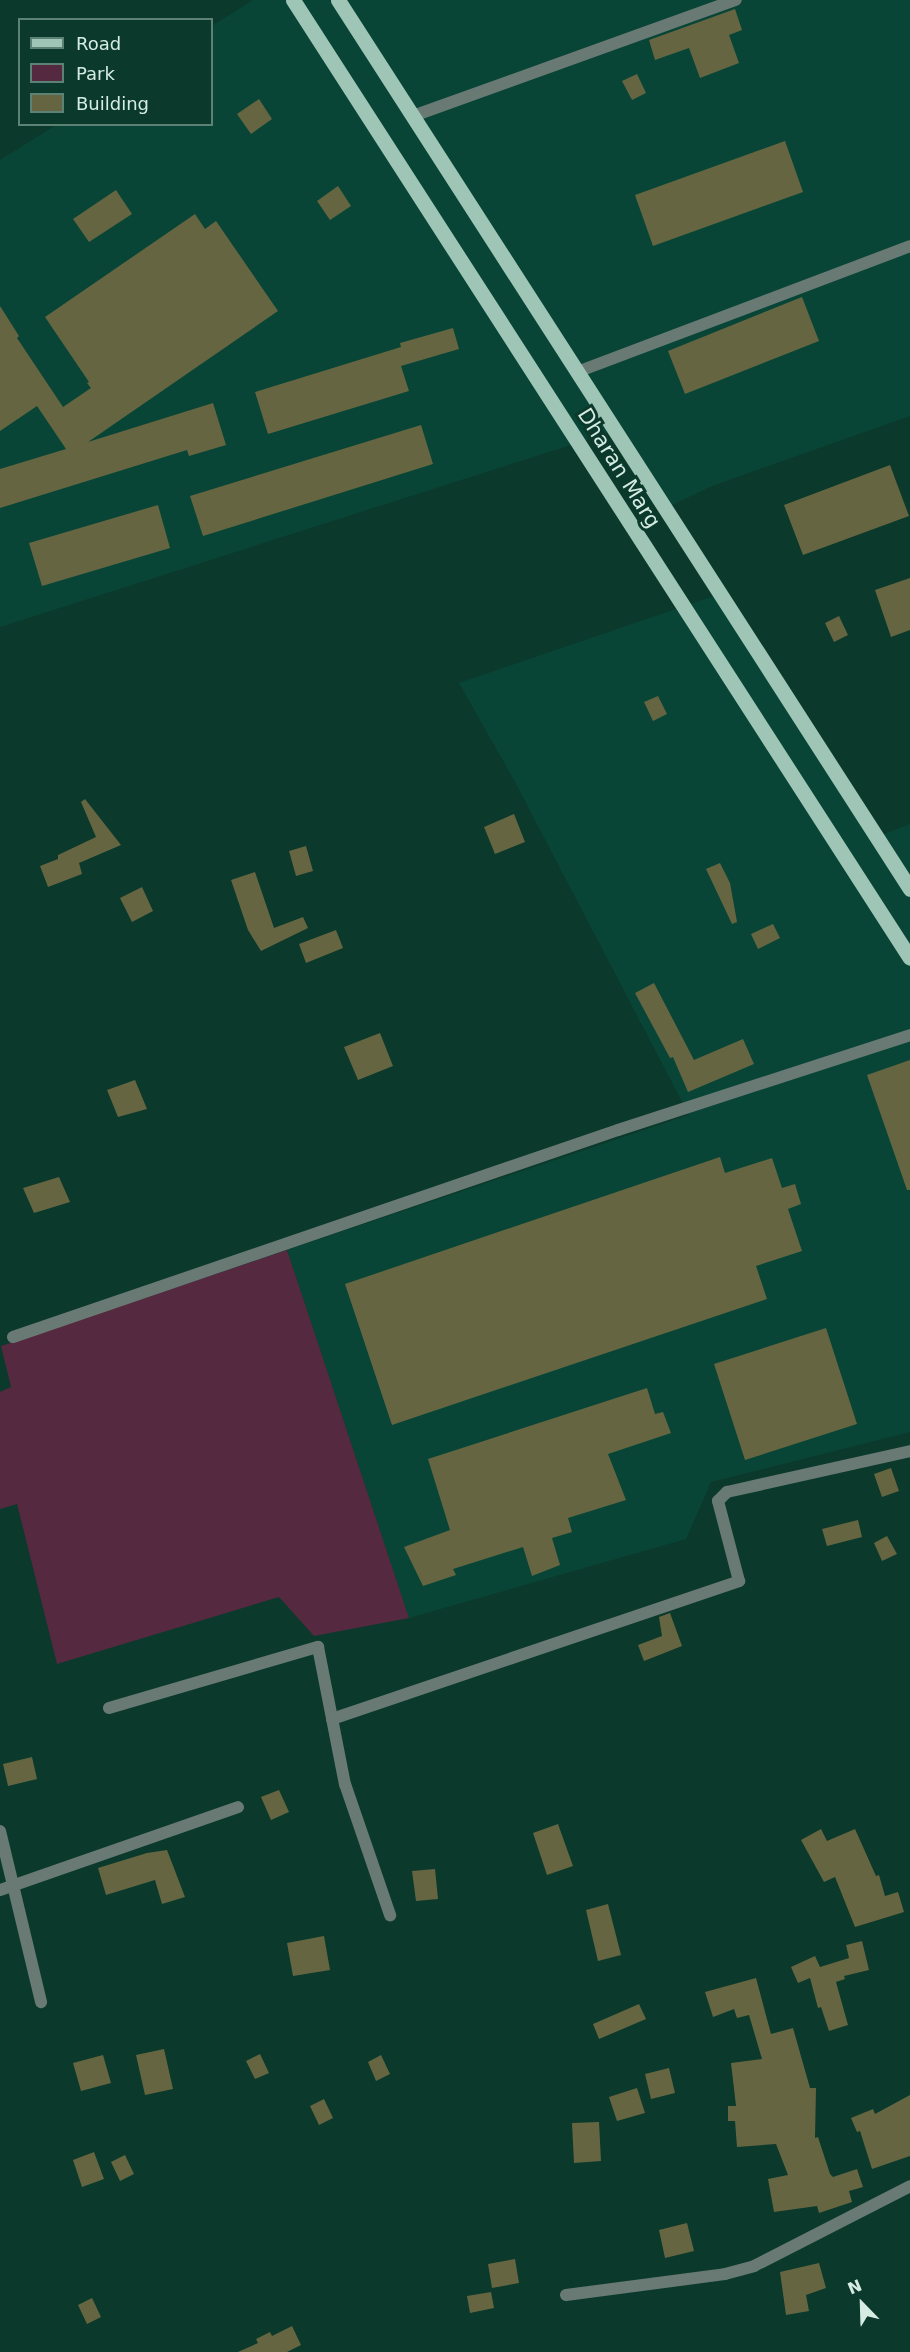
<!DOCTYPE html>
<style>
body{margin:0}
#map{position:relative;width:910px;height:2352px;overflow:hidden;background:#0b392b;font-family:"DejaVu Sans",sans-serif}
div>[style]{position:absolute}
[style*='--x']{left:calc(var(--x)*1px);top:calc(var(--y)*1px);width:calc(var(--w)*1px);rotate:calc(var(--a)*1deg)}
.built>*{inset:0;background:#094536}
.green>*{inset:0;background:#552940}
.building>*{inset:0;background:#656641}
.street>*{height:12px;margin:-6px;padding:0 6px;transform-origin:6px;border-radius:6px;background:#687a73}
.primary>*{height:15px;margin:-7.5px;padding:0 7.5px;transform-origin:7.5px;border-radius:7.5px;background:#9ec5b6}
span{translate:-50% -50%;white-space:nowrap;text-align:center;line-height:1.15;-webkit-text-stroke:6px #0b392b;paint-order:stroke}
.street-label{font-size:21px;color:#d5ece3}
.legend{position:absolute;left:18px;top:18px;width:195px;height:108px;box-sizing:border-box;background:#0b392b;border:2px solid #5c8175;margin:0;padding:8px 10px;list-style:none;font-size:18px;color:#d5ece3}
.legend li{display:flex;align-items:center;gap:12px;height:30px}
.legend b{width:30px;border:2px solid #5c8175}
.north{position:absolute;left:832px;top:2274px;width:60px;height:60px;-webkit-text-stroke:4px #0b392b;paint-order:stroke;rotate:337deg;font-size:16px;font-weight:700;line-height:24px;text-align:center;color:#d5ece3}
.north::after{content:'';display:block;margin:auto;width:21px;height:27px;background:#d5ece3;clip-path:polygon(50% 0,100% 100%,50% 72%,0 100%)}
</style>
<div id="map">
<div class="built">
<div style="clip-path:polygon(253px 0,910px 0,910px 416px,712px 486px,664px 509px,615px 431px,0 627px,0 160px,56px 125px,212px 124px,212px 26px)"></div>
<div style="clip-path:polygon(720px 594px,877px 837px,910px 824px,910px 1432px,711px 1482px,686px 1539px,409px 1618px,287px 1250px,689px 1115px,514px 780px,459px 683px)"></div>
</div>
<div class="green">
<div style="clip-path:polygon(287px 1250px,409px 1618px,314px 1636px,279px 1597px,57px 1664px,17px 1504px,0 1509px,0 1392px,11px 1387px,1px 1346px)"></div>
</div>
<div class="building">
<div style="clip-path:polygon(735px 9px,742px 30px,729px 35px,739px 63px,700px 78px,689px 48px,655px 60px,649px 40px)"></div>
<div style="clip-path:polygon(637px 74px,646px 93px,632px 100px,622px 81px)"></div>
<div style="clip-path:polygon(259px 99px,272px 119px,251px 134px,237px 114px)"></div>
<div style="clip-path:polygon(785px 141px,803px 192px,653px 246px,635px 195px)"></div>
<div style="clip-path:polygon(338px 186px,351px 206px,330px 220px,317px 201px)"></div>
<div style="clip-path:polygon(116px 190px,132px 214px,89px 242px,73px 219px)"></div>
<div style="clip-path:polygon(195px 214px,205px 229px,216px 221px,278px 311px,88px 442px,213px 403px,226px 445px,189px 456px,187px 450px,0 508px,0 469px,66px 449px,37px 406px,0 431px,0 306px,19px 336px,17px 338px,63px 407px,91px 388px,87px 383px,89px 382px,45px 317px)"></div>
<div style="clip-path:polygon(802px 297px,819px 341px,685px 394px,668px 351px)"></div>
<div style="clip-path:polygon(453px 328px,459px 349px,401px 366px,409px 391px,268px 434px,255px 392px,401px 347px,400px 343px)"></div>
<div style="clip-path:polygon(421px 425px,433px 464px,203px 536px,190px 496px)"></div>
<div style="clip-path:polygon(890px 465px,909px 516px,803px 555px,784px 505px)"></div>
<div style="clip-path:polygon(158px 505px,170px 548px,42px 586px,29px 543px)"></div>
<div style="clip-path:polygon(910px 578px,910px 630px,891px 637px,875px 590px)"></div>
<div style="clip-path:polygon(839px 616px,848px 635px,834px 642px,825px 623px)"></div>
<div style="clip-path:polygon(658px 696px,667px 714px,653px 721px,644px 702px)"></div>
<div style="clip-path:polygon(85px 799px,121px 845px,79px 863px,82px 874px,48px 887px,40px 866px,58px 859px,58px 855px,96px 837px,81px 802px)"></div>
<div style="clip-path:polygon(514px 814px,525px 842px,495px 854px,484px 827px)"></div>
<div style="clip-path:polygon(306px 846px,313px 871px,296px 876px,289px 851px)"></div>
<div style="clip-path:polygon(720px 863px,730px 883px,737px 922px,732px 924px,706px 869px)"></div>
<div style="clip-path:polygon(255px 872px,274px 928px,303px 917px,308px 928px,261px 951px,248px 930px,231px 880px)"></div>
<div style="clip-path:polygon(142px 887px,153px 911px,132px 922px,120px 898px)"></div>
<div style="clip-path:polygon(773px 924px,780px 938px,758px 949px,751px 934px)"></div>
<div style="clip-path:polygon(336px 930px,343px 948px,306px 963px,299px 944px)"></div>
<div style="clip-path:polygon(654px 983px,694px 1060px,743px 1039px,754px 1064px,688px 1092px,673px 1057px,670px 1058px,635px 993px)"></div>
<div style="clip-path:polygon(380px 1033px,393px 1066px,358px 1080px,344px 1047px)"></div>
<div style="clip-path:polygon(910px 1060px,910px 1190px,907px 1190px,867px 1075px)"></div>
<div style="clip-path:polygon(135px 1080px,147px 1109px,118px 1117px,107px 1090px)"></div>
<div style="clip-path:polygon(720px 1157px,725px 1173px,772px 1158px,782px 1188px,795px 1184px,801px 1204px,788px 1209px,802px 1251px,756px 1266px,767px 1299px,392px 1425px,345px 1284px)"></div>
<div style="clip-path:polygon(59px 1177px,70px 1202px,34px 1213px,23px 1188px)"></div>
<div style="clip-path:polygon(826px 1328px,857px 1424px,745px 1460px,714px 1364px)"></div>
<div style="clip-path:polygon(647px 1388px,655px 1414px,663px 1412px,671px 1433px,608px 1454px,626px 1500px,568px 1518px,572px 1532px,552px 1538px,560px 1565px,532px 1576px,523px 1547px,453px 1569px,456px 1575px,423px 1586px,404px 1547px,450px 1530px,428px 1459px)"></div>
<div style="clip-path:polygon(891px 1468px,899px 1491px,882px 1497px,874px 1474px)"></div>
<div style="clip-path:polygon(858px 1520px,862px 1537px,827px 1546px,822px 1529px)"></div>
<div style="clip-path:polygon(887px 1536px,897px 1554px,882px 1561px,874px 1543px)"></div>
<div style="clip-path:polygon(670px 1613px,682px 1646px,644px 1661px,638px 1645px,662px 1636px,659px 1617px)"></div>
<div style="clip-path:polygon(32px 1757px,37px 1779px,8px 1786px,3px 1764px)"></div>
<div style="clip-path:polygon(279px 1790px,289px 1812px,271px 1820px,261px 1797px)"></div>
<div style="clip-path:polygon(558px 1824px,573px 1866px,547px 1875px,533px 1833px)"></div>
<div style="clip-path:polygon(821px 1829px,827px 1841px,855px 1829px,876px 1876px,879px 1875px,885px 1896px,898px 1892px,904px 1912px,855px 1927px,835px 1877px,824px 1882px,801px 1840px)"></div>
<div style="clip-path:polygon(167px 1850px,185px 1897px,162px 1904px,155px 1880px,106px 1895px,98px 1868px,147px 1853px)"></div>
<div style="clip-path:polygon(435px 1869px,438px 1899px,416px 1901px,412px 1871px)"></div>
<div style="clip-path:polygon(608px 1904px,621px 1955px,598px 1961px,586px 1910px)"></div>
<div style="clip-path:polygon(324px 1936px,330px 1970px,293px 1976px,287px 1943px)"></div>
<div style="clip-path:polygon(862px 1941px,869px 1970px,844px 1976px,845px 1979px,836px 1982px,848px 2025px,829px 2031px,821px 2007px,818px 2008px,810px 1978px,798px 1983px,791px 1967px,815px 1956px,820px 1967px,849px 1958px,846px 1945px)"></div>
<div style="clip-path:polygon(756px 1978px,771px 2034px,793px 2028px,810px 2088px,816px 2088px,815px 2138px,818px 2137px,830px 2174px,833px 2177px,857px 2169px,863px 2187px,849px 2191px,852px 2202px,819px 2213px,817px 2206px,774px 2212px,768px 2179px,788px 2175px,776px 2144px,737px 2147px,735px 2121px,728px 2121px,728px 2106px,736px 2106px,731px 2063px,762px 2059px,749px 2015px,737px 2018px,734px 2009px,713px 2017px,705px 1992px)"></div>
<div style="clip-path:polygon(639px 2004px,646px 2019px,599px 2039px,593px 2024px)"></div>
<div style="clip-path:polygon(164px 2049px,173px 2089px,145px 2095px,136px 2055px)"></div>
<div style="clip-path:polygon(260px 2054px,269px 2073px,255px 2079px,246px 2061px)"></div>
<div style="clip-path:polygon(103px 2055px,111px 2083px,81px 2091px,73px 2063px)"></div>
<div style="clip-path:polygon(381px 2055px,390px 2074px,376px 2081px,368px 2062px)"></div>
<div style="clip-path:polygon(669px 2068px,675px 2093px,651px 2099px,645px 2074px)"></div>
<div style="clip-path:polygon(637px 2088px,645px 2113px,617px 2121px,609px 2097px)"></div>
<div style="clip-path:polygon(910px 2095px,910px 2156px,872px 2169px,860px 2131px,857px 2132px,851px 2118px,873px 2109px,875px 2114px)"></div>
<div style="clip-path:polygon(324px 2099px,333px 2118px,319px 2125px,310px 2106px)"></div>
<div style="clip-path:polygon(599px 2122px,601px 2161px,574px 2163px,572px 2123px)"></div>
<div style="clip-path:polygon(94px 2152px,104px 2179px,82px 2187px,73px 2160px)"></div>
<div style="clip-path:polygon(125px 2155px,134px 2174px,120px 2181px,111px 2162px)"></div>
<div style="clip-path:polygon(687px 2223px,694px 2251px,665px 2258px,659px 2230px)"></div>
<div style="clip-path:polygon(515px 2259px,519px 2283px,492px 2288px,488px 2264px)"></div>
<div style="clip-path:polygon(819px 2263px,826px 2288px,806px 2295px,809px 2311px,786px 2315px,780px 2272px)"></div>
<div style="clip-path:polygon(491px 2292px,494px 2308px,470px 2313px,467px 2296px)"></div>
<div style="clip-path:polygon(92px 2298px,101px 2317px,87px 2324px,78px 2305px)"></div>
<div style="clip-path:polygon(292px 2326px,301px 2345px,287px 2352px,238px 2352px,258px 2343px,256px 2339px,270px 2332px,272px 2336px)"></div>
</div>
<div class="street">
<div style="--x:413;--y:116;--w:343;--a:-19.8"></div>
<div style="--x:577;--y:372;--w:356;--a:-20.7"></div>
<div style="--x:13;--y:1337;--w:639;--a:-18.89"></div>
<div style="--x:618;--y:1130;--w:307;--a:-18"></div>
<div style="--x:109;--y:1708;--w:218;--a:-16.3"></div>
<div style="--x:318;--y:1647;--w:140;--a:78.9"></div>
<div style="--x:345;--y:1784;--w:139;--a:71"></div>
<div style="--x:332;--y:1719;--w:430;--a:-18.7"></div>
<div style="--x:739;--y:1581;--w:83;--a:-104.7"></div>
<div style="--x:718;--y:1501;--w:13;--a:-45"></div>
<div style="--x:727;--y:1492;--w:188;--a:-12.6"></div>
<div style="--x:0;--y:1831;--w:176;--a:76.5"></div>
<div style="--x:0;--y:1890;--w:252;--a:-19.2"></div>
<div style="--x:566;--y:2295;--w:160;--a:-7.5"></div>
<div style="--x:725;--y:2274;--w:30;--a:-15"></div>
<div style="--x:754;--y:2266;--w:175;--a:-27.1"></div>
</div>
<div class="primary">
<div style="--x:293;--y:0;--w:1139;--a:57.22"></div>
<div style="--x:338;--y:0;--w:1057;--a:57.24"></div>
</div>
<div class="street-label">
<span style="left:619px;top:468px;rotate:58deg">Dharan Marg</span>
</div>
<ul class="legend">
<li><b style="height:8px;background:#9ec5b6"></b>Road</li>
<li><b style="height:16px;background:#552940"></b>Park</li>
<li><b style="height:16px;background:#656641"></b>Building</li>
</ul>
<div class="north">N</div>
</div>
